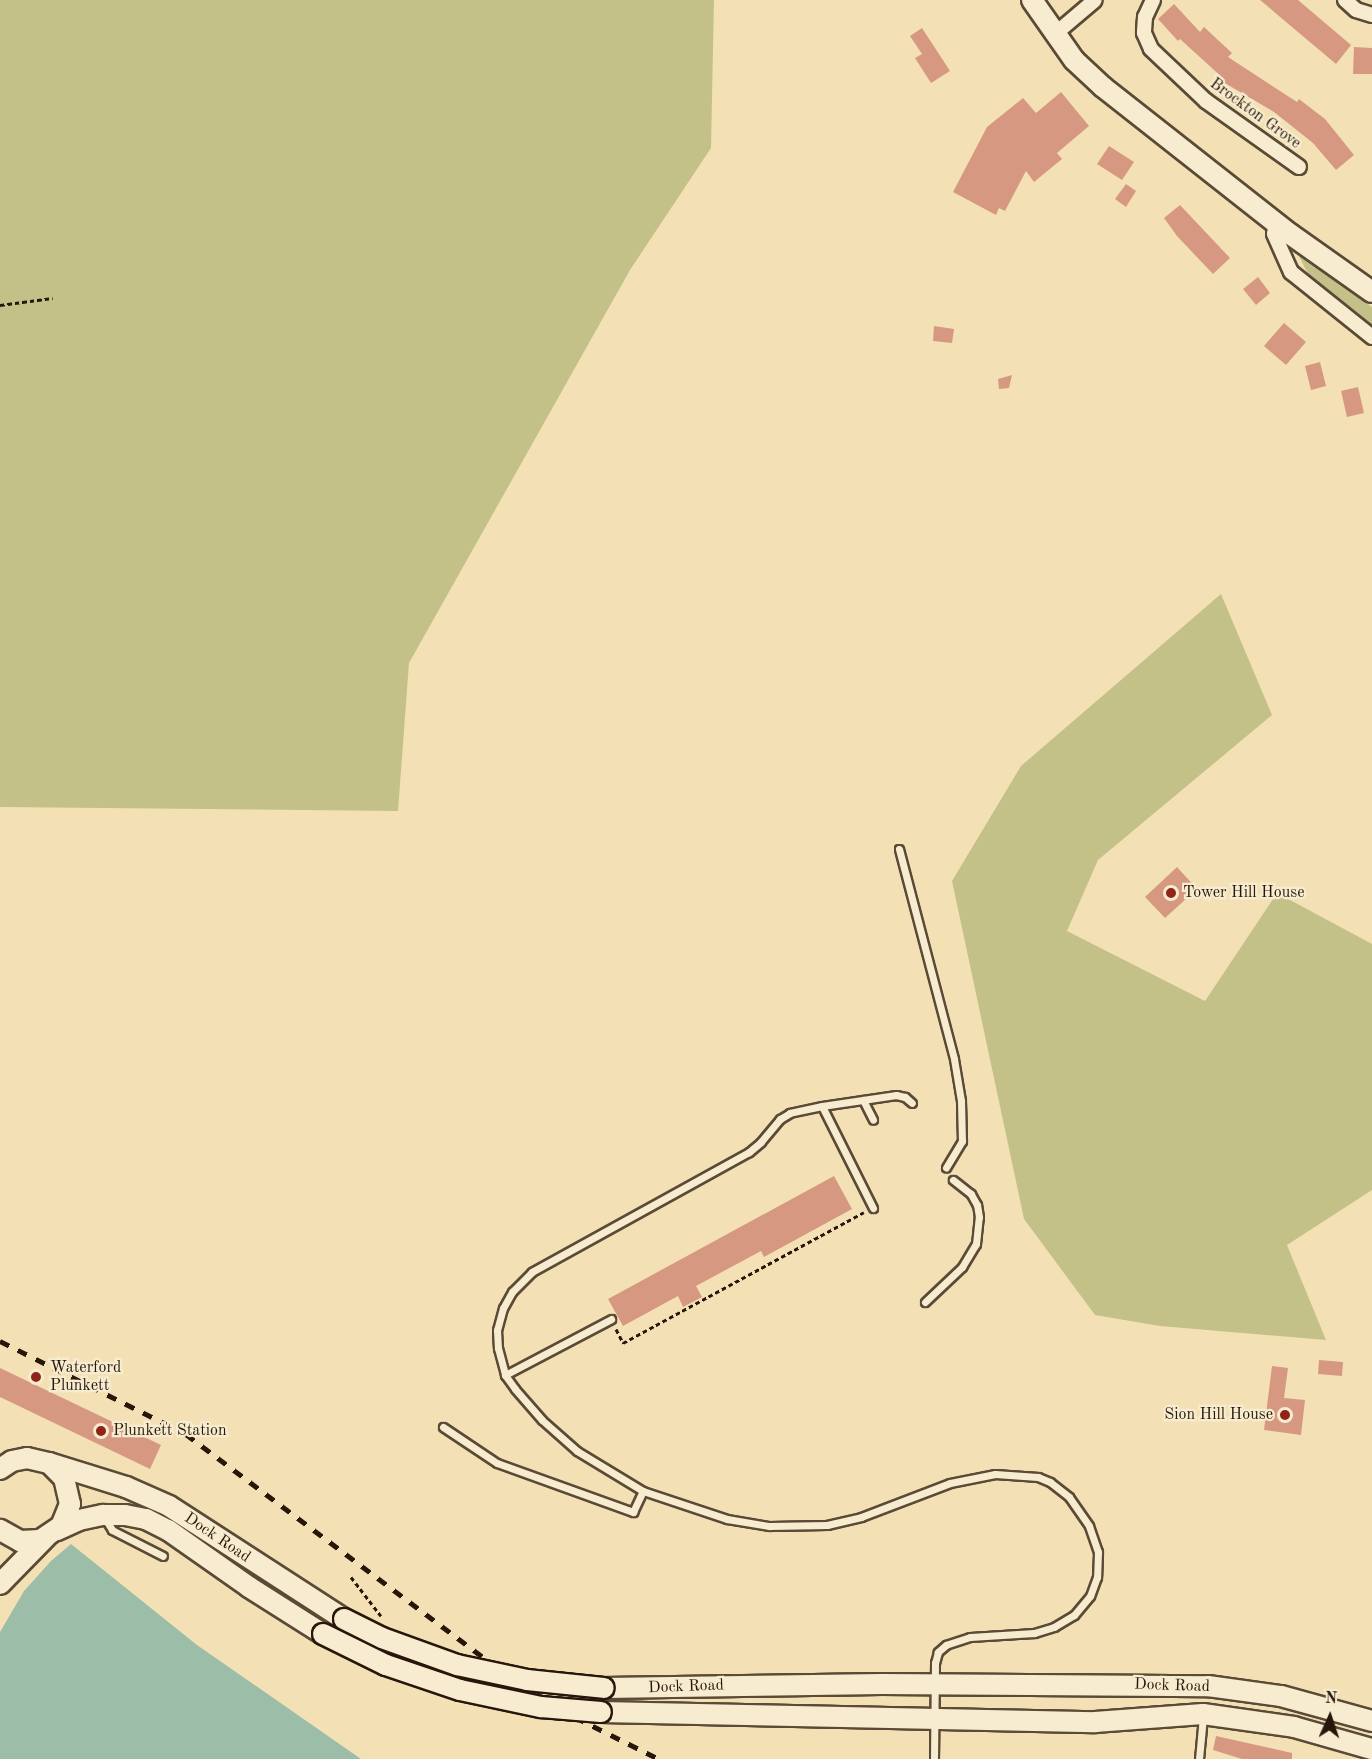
<!DOCTYPE html>
<style>
body{margin:0}
#map{position:relative;width:1372px;height:1759px;overflow:hidden;background:#f3e1b5;font-family:"Old Standard TT",serif}
div>[style]{position:absolute}
[style*='--x']{left:calc(var(--x)*1px);top:calc(var(--y)*1px);width:calc(var(--w)*1px);rotate:calc(var(--a)*1deg)}
.green>*{inset:0;background:#c3c188}
.water>*{inset:0;background:#9cbea9}
.building>*{inset:0;background:#d79881}
.path>*{height:3px;margin-top:-1.5px;transform-origin:0;background:repeating-linear-gradient(90deg,#27170b 0 4.5px,transparent 0 7.5px)}
.roads{filter:drop-shadow(2px 0 #5a4a36) drop-shadow(-2px 0 #5a4a36) drop-shadow(0 2px #5a4a36) drop-shadow(0 -2px #5a4a36)}
.lane>*{height:7px;margin:-3.5px;padding:0 3.5px;transform-origin:3.5px;border-radius:3.5px;background:#f7eccf}
.street>*{height:14px;margin:-7px;padding:0 7px;transform-origin:7px;border-radius:7px;background:#f7eccf}
.secondary>*{height:20px;margin:-10px;padding:0 10px;transform-origin:10px;border-radius:10px;background:#f7eccf}
.rail>*{height:4.5px;margin-top:-2.25px;transform-origin:0;background:repeating-linear-gradient(90deg,#27170b 0 10px,transparent 0 20px)}
.bridges{filter:drop-shadow(2px 0 #27170b) drop-shadow(-2px 0 #27170b) drop-shadow(0 2px #27170b) drop-shadow(0 -2px #27170b)}
.secondary-bridge>*{height:20px;margin:-10px;padding:0 10px;transform-origin:10px;border-radius:10px;background:#f7eccf}
.dots>*{width:16px;height:16px;translate:-50% -50%;box-sizing:border-box;border:3px solid #f7eccf;border-radius:50%}
span{translate:-50% -50%;white-space:nowrap;text-align:center;line-height:1.15;-webkit-text-stroke:4.5px #f7eccf;paint-order:stroke}
.street-label{font-size:16px;color:#27170b}
.poi-label{font-size:16px;color:#27170b}
.left{translate:0 -50%;text-align:left}
.right{translate:-100% -50%;text-align:right}
.north{position:absolute;left:1300px;top:1687px;width:60px;height:60px;-webkit-text-stroke:4px #f7eccf;paint-order:stroke;rotate:3deg;font-size:16px;font-weight:700;line-height:24px;text-align:center;color:#27170b}
.north::after{content:'';display:block;margin:auto;width:21px;height:27px;background:#27170b;clip-path:polygon(50% 0,100% 100%,50% 72%,0 100%)}
</style>
<div id="map">
<div class="green">
<div style="clip-path:polygon(0 0,714px 0,711px 148px,630px 270px,409px 663px,398px 811px,0 807px)"></div>
<div style="clip-path:polygon(1298px 254px,1372px 307px,1372px 327px,1312px 282px)"></div>
<div style="clip-path:polygon(1221px 594px,1272px 715px,1098px 860px,1067px 931px,1205px 1001px,1277px 893px,1372px 944px,1372px 1190px,1287px 1245px,1326px 1340px,1160px 1326px,1095px 1315px,1024px 1219px,952px 881px,1021px 766px)"></div>
</div>
<div class="water">
<div style="clip-path:polygon(71px 1544px,197px 1645px,361px 1759px,0 1759px,0 1632px,24px 1591px,51px 1561px)"></div>
</div>
<div class="building">
<div style="clip-path:polygon(1260px 0,1298px 0,1351px 45px,1336px 64px)"></div>
<div style="clip-path:polygon(1174px 4px,1200px 32px,1204px 27px,1232px 53px,1228px 57px,1297px 102px,1299px 99px,1325px 119px,1354px 155px,1336px 170px,1313px 143px,1274px 112px,1223px 82px,1225px 80px,1180px 39px,1178px 41px,1158px 19px)"></div>
<div style="clip-path:polygon(922px 28px,950px 71px,931px 83px,915px 58px,922px 54px,910px 36px)"></div>
<div style="clip-path:polygon(1354px 47px,1372px 48px,1372px 74px,1353px 74px)"></div>
<div style="clip-path:polygon(1061px 92px,1089px 126px,1057px 153px,1062px 159px,1034px 182px,1026px 171px,1005px 211px,999px 208px,996px 215px,953px 192px,987px 127px,1023px 98px,1036px 113px)"></div>
<div style="clip-path:polygon(1109px 146px,1134px 162px,1122px 180px,1097px 164px)"></div>
<div style="clip-path:polygon(1126px 184px,1136px 191px,1126px 207px,1115px 199px)"></div>
<div style="clip-path:polygon(1180px 205px,1230px 258px,1213px 274px,1177px 236px,1164px 218px)"></div>
<div style="clip-path:polygon(1258px 277px,1270px 293px,1256px 305px,1243px 289px)"></div>
<div style="clip-path:polygon(1284px 323px,1306px 342px,1286px 365px,1264px 346px)"></div>
<div style="clip-path:polygon(934px 326px,954px 329px,952px 343px,933px 341px)"></div>
<div style="clip-path:polygon(1320px 362px,1326px 386px,1311px 390px,1305px 366px)"></div>
<div style="clip-path:polygon(1012px 375px,1009px 388px,999px 389px,998px 379px)"></div>
<div style="clip-path:polygon(1358px 387px,1364px 413px,1347px 417px,1341px 391px)"></div>
<div style="clip-path:polygon(1177px 867px,1197px 889px,1165px 918px,1145px 897px)"></div>
<div style="clip-path:polygon(834px 1176px,852px 1209px,764px 1257px,761px 1251px,696px 1286px,702px 1297px,683px 1307px,678px 1296px,623px 1326px,608px 1299px)"></div>
<div style="clip-path:polygon(1319px 1360px,1343px 1362px,1342px 1376px,1318px 1374px)"></div>
<div style="clip-path:polygon(1272px 1366px,1288px 1368px,1284px 1398px,1305px 1400px,1301px 1435px,1264px 1430px)"></div>
<div style="clip-path:polygon(0 1368px,161px 1445px,150px 1469px,0 1397px)"></div>
<div style="clip-path:polygon(1216px 1736px,1292px 1753px,1292px 1759px,1242px 1759px,1213px 1750px)"></div>
</div>
<div class="path">
<div style="--x:0;--y:305;--w:53;--a:-7.5"></div>
<div style="--x:616;--y:1329;--w:16;--a:63"></div>
<div style="--x:623;--y:1343;--w:274;--a:-28.5"></div>
<div style="--x:351;--y:1577;--w:49;--a:52.4"></div>
</div>
<div class="roads">
<div class="lane">
<div style="--x:899;--y:849;--w:217;--a:75.3"></div>
<div style="--x:954;--y:1059;--w:43;--a:80.5"></div>
<div style="--x:961;--y:1101;--w:40;--a:88.6"></div>
<div style="--x:962;--y:1141;--w:31;--a:121"></div>
<div style="--x:863;--y:1100;--w:22;--a:63"></div>
<div style="--x:822;--y:1106;--w:75;--a:-8.5"></div>
<div style="--x:896;--y:1095;--w:9;--a:13"></div>
<div style="--x:905;--y:1097;--w:9;--a:41"></div>
<div style="--x:873;--y:1208;--w:114;--a:-116.6"></div>
<div style="--x:822;--y:1106;--w:33;--a:168"></div>
<div style="--x:790;--y:1113;--w:12;--a:149"></div>
<div style="--x:780;--y:1119;--w:30;--a:130"></div>
<div style="--x:761;--y:1142;--w:16;--a:140"></div>
<div style="--x:749;--y:1152;--w:248;--a:151.1"></div>
<div style="--x:532;--y:1272;--w:28;--a:135"></div>
<div style="--x:512;--y:1292;--w:18;--a:119"></div>
<div style="--x:503;--y:1308;--w:23;--a:105"></div>
<div style="--x:497;--y:1330;--w:18;--a:87"></div>
<div style="--x:498;--y:1348;--w:28;--a:75"></div>
<div style="--x:505;--y:1375;--w:17;--a:54"></div>
<div style="--x:515;--y:1389;--w:41;--a:48.9"></div>
<div style="--x:542;--y:1420;--w:47;--a:41.5"></div>
<div style="--x:577;--y:1451;--w:77;--a:31.2"></div>
<div style="--x:643;--y:1491;--w:89;--a:18.4"></div>
<div style="--x:727;--y:1519;--w:43;--a:9.5"></div>
<div style="--x:769;--y:1526;--w:58;--a:-1"></div>
<div style="--x:827;--y:1525;--w:35;--a:-13"></div>
<div style="--x:861;--y:1517;--w:95;--a:-20.9"></div>
<div style="--x:950;--y:1483;--w:46;--a:-11.3"></div>
<div style="--x:995;--y:1474;--w:43;--a:4"></div>
<div style="--x:1038;--y:1477;--w:13;--a:23"></div>
<div style="--x:1050;--y:1482;--w:24;--a:38"></div>
<div style="--x:1069;--y:1497;--w:35;--a:55"></div>
<div style="--x:1089;--y:1526;--w:28;--a:71"></div>
<div style="--x:1098;--y:1552;--w:25;--a:92"></div>
<div style="--x:1097;--y:1577;--w:20;--a:110"></div>
<div style="--x:1090;--y:1596;--w:25;--a:130"></div>
<div style="--x:1074;--y:1615;--w:23;--a:149"></div>
<div style="--x:1054;--y:1627;--w:21;--a:163"></div>
<div style="--x:1034;--y:1633;--w:64;--a:176.4"></div>
<div style="--x:970;--y:1637;--w:25;--a:162"></div>
<div style="--x:946;--y:1645;--w:11;--a:139"></div>
<div style="--x:938;--y:1652;--w:11;--a:105"></div>
<div style="--x:935;--y:1663;--w:96;--a:90.6"></div>
<div style="--x:925;--y:1302;--w:51;--a:-43.4"></div>
<div style="--x:962;--y:1267;--w:27;--a:-59"></div>
<div style="--x:976;--y:1244;--w:27;--a:-84"></div>
<div style="--x:979;--y:1217;--w:12;--a:-99"></div>
<div style="--x:977;--y:1205;--w:13;--a:-119"></div>
<div style="--x:971;--y:1194;--w:23;--a:-142"></div>
<div style="--x:505;--y:1375;--w:120;--a:-27.8"></div>
<div style="--x:443;--y:1427;--w:65;--a:33.7"></div>
<div style="--x:497;--y:1463;--w:145;--a:19.8"></div>
<div style="--x:633;--y:1512;--w:23;--a:-65"></div>
<div style="--x:104;--y:1517;--w:15;--a:58"></div>
<div style="--x:112;--y:1530;--w:57;--a:27"></div>
<div style="--x:1199;--y:1759;--w:42;--a:-84.6"></div>
</div>
<div class="street">
<div style="--x:1153;--y:0;--w:19;--a:115"></div>
<div style="--x:1145;--y:17;--w:16;--a:94"></div>
<div style="--x:1144;--y:33;--w:17;--a:66"></div>
<div style="--x:1151;--y:49;--w:76;--a:43.4"></div>
<div style="--x:1206;--y:101;--w:114;--a:35.4"></div>
<div style="--x:1345;--y:0;--w:15;--a:42"></div>
<div style="--x:1356;--y:10;--w:17;--a:17"></div>
<div style="--x:1055;--y:34;--w:52;--a:-40.4"></div>
<div style="--x:1276;--y:223;--w:11;--a:100"></div>
<div style="--x:1274;--y:234;--w:42;--a:65.9"></div>
<div style="--x:1291;--y:272;--w:104;--a:38.7"></div>
</div>
<div class="secondary">
<div style="--x:1032;--y:0;--w:73;--a:55"></div>
<div style="--x:1074;--y:60;--w:40;--a:43"></div>
<div style="--x:1103;--y:87;--w:238;--a:38.2"></div>
<div style="--x:1290;--y:234;--w:100;--a:35.3"></div>
<div style="--x:49;--y:1463;--w:81;--a:17.3"></div>
<div style="--x:126;--y:1487;--w:47;--a:23.8"></div>
<div style="--x:169;--y:1506;--w:208;--a:32.9"></div>
<div style="--x:0;--y:1469;--w:14;--a:-34"></div>
<div style="--x:12;--y:1461;--w:15;--a:-11"></div>
<div style="--x:27;--y:1458;--w:23;--a:13"></div>
<div style="--x:49;--y:1463;--w:21;--a:45"></div>
<div style="--x:64;--y:1478;--w:27;--a:77"></div>
<div style="--x:70;--y:1504;--w:24;--a:112"></div>
<div style="--x:61;--y:1526;--w:25;--a:146"></div>
<div style="--x:40;--y:1540;--w:20;--a:177"></div>
<div style="--x:20;--y:1541;--w:23;--a:-151"></div>
<div style="--x:57;--y:1530;--w:24;--a:-24"></div>
<div style="--x:79;--y:1520;--w:25;--a:-12"></div>
<div style="--x:103;--y:1515;--w:22;--a:0"></div>
<div style="--x:125;--y:1515;--w:21;--a:11"></div>
<div style="--x:146;--y:1519;--w:25;--a:27"></div>
<div style="--x:168;--y:1530;--w:99;--a:35.1"></div>
<div style="--x:249;--y:1587;--w:88;--a:32.4"></div>
<div style="--x:0;--y:1584;--w:66;--a:-45.6"></div>
<div style="--x:604;--y:1688;--w:278;--a:-0.8"></div>
<div style="--x:882;--y:1684;--w:326;--a:0.4"></div>
<div style="--x:1208;--y:1686;--w:74;--a:7.8"></div>
<div style="--x:1281;--y:1696;--w:94;--a:15.4"></div>
<div style="--x:601;--y:1712;--w:494;--a:1.2"></div>
<div style="--x:1095;--y:1722;--w:108;--a:-4.2"></div>
<div style="--x:1203;--y:1714;--w:92;--a:8.1"></div>
<div style="--x:1294;--y:1727;--w:81;--a:15.8"></div>
</div>
</div>
<div class="rail">
<div style="--x:0;--y:1341;--w:208;--a:26.6"></div>
<div style="--x:186;--y:1434;--w:416;--a:36.9"></div>
<div style="--x:519;--y:1684;--w:65;--a:30.5"></div>
<div style="--x:575;--y:1717;--w:94;--a:26.6"></div>
</div>
<div class="bridges">
<div class="secondary-bridge">
<div style="--x:344;--y:1619;--w:42;--a:26.6"></div>
<div style="--x:382;--y:1638;--w:80;--a:19.8"></div>
<div style="--x:457;--y:1665;--w:72;--a:12.1"></div>
<div style="--x:527;--y:1680;--w:77;--a:5.9"></div>
<div style="--x:323;--y:1634;--w:70;--a:26.2"></div>
<div style="--x:386;--y:1665;--w:78;--a:18.7"></div>
<div style="--x:460;--y:1690;--w:83;--a:11.9"></div>
<div style="--x:541;--y:1707;--w:60;--a:4.8"></div>
</div>
</div>
<div class="dots">
<div style="left:1171px;top:893px;background:#8f2418"></div>
<div style="left:36px;top:1377px;background:#8f2418"></div>
<div style="left:1285px;top:1415px;background:#8f2418"></div>
<div style="left:101px;top:1431px;background:#8f2418"></div>
</div>
<div class="street-label">
<span style="left:1255px;top:114px;rotate:36deg">Brockton Grove</span>
<span style="left:217px;top:1538px;rotate:34deg">Dock Road</span>
<span style="left:1172px;top:1686px;rotate:2deg">Dock Road</span>
<span style="left:686px;top:1687px;rotate:-2deg">Dock Road</span>
</div>
<div class="poi-label">
<span class="left" style="left:1183px;top:893px">Tower Hill House</span>
<span class="left" style="left:50px;top:1377px">Waterford<br>Plunkett</span>
<span class="right" style="left:1273px;top:1415px">Sion Hill House</span>
<span class="left" style="left:113px;top:1431px">Plunkett Station</span>
</div>
<div class="north">N</div>
</div>
